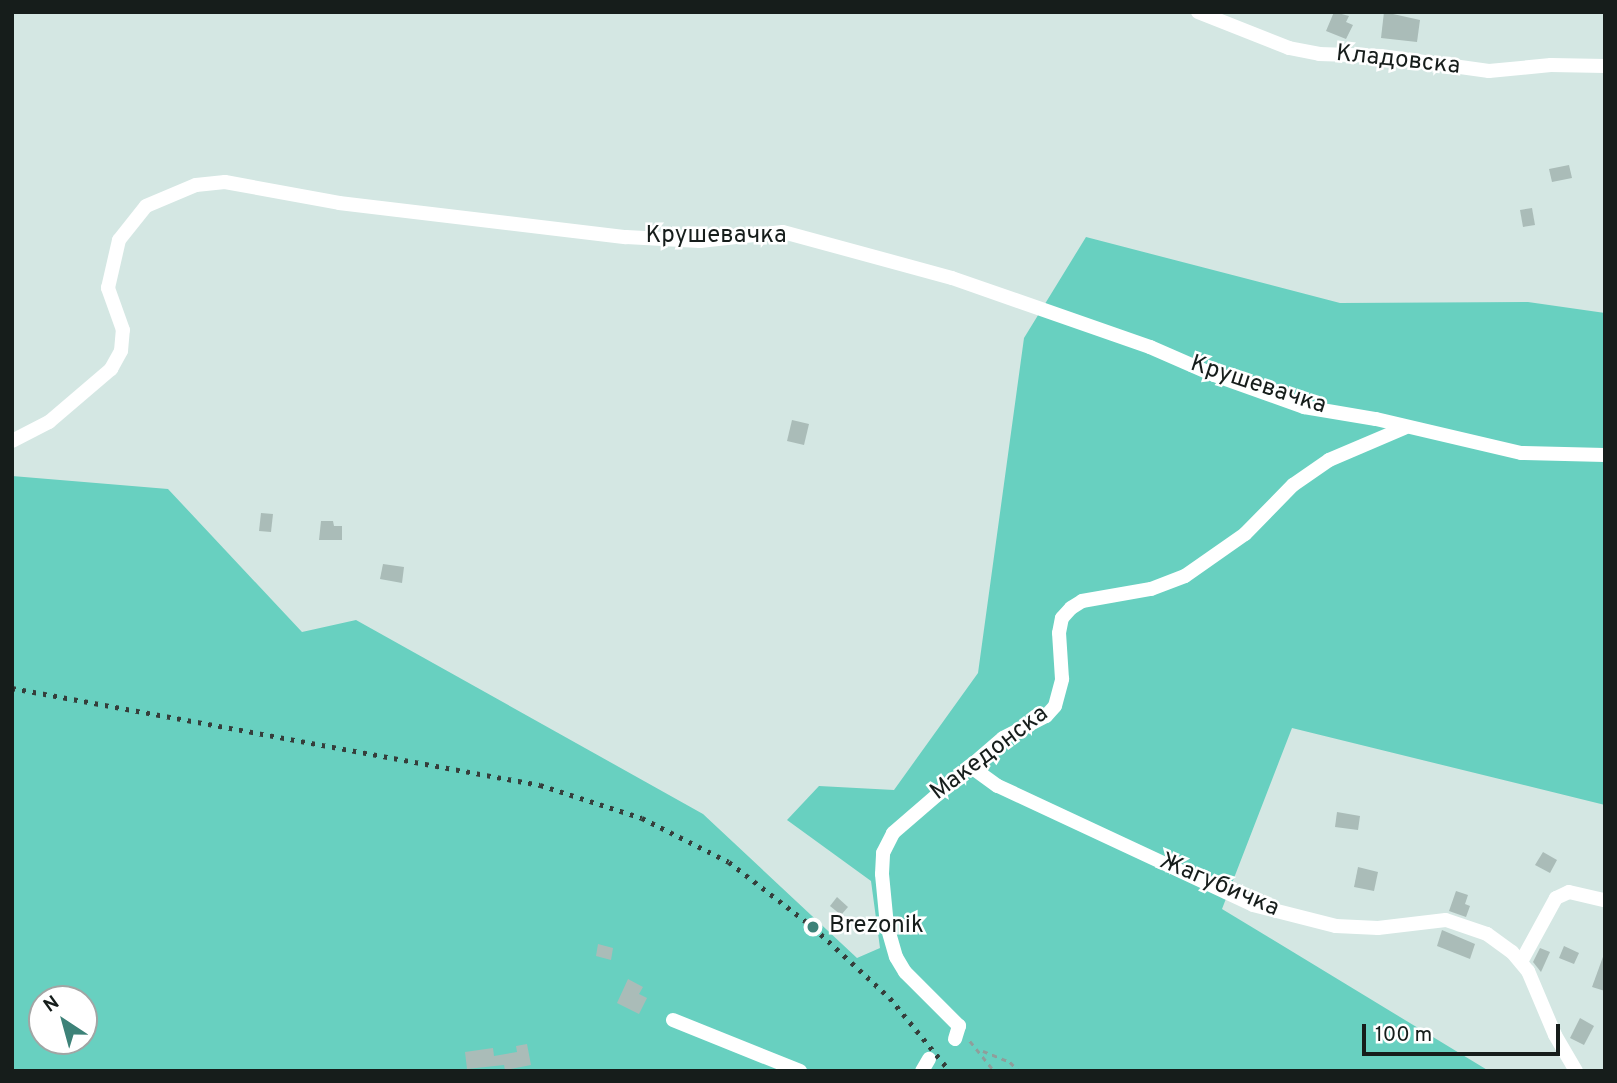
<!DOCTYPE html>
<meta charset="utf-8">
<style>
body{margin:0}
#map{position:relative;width:1617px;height:1083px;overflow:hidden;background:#d4e7e3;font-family:Overpass,sans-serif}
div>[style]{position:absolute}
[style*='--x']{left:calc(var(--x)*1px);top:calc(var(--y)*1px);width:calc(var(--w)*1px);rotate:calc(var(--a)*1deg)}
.green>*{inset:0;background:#68d0c0}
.building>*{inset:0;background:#aabcb8}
.path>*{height:2.5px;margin-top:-1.25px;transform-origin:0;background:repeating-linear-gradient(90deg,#8f9e9b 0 5px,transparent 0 10px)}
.minor>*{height:14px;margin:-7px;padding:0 7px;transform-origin:7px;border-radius:7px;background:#fff}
.rail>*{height:4.5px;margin-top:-2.25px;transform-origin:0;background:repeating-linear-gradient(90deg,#353e3b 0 3.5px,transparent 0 10.5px)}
.dots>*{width:19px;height:19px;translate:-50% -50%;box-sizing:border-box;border:4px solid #fff;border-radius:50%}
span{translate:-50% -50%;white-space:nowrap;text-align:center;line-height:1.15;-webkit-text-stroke:5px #fff;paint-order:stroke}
.street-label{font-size:24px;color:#161d1b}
.poi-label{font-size:24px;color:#161d1b}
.left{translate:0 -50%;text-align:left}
.frame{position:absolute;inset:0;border:14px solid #161d1b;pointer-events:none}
.north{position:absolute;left:28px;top:985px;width:70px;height:70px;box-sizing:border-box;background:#fff;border:2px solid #a2a5a4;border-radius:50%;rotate:324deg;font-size:19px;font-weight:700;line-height:28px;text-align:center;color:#161d1b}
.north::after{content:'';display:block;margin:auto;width:24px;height:32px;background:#3d8278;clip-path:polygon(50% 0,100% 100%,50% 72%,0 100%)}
.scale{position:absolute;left:1362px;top:1024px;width:198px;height:32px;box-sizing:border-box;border:4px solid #161d1b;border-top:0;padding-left:9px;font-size:21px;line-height:24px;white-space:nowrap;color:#161d1b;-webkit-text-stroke:5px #fff;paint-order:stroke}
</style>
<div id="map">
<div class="green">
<div style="clip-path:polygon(evenodd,1086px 237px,1340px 303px,1528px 302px,1605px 313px,1605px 805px,1292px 728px,1222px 909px,1489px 1071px,12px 1071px,12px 476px,168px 489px,302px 632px,356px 620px,703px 814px,857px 958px,880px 948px,871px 881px,787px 820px,819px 786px,894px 790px,978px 673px,1024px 338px,1086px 237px,42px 999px,84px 999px,84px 1041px,42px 1041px,42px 999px)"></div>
</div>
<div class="building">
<div style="clip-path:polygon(1334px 12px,1349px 16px,1346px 22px,1353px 25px,1346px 39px,1326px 31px)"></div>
<div style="clip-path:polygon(1384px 12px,1420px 20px,1417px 42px,1381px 38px)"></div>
<div style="clip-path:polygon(1569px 165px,1572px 178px,1552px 182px,1549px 169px)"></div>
<div style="clip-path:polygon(1532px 208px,1535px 225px,1523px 227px,1520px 210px)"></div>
<div style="clip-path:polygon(792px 420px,809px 424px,804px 445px,787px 441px)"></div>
<div style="clip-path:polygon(261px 513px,273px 514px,271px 532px,259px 531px)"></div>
<div style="clip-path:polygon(321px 521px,333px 521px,334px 526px,342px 526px,342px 540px,319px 540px)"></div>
<div style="clip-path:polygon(383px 564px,404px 567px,402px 583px,380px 579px)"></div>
<div style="clip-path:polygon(1337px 812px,1360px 816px,1358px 830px,1335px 827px)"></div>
<div style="clip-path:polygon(1543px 852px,1557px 860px,1550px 873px,1535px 865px)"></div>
<div style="clip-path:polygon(1358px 867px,1378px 872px,1374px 891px,1354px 887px)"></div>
<div style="clip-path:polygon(1456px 891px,1468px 895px,1465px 904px,1470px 906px,1466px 917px,1449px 911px)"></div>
<div style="clip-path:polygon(837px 897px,848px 907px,841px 915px,830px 906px)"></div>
<div style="clip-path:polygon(1442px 930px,1475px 944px,1470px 959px,1437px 946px)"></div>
<div style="clip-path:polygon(598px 944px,613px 948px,611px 960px,596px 956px)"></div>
<div style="clip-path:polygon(1564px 946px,1579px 953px,1574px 964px,1559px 958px)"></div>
<div style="clip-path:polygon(1540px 948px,1550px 952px,1541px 972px,1533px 962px)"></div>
<div style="clip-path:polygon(1604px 954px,1605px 955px,1605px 991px,1592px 987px)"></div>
<div style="clip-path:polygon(628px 979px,643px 987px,639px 994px,647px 998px,639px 1014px,617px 1003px)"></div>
<div style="clip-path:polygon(1580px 1018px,1594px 1026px,1584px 1045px,1570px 1038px)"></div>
<div style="clip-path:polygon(527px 1044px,531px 1065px,505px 1070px,504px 1065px,467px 1069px,465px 1052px,493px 1048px,494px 1056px,517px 1052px,516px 1046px)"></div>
</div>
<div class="path">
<div style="--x:970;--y:1041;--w:38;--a:51"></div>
<div style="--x:983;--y:1051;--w:29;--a:22"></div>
<div style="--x:1010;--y:1062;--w:13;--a:45"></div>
</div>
<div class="minor">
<div style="--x:1198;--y:12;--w:98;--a:21.6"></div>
<div style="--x:1289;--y:48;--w:31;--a:11"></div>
<div style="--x:1319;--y:54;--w:62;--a:1.8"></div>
<div style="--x:1381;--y:56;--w:109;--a:7.9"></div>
<div style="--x:1489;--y:71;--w:62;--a:-5.5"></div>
<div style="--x:1551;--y:65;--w:54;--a:1.1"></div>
<div style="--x:12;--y:441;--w:42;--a:-27.2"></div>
<div style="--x:49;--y:422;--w:82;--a:-40.5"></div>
<div style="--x:111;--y:369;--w:21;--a:-61"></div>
<div style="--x:121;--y:351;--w:21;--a:-85"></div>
<div style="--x:123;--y:330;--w:45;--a:-109.7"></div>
<div style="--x:108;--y:288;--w:49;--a:-77.1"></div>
<div style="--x:119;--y:240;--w:43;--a:-51.5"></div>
<div style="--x:146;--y:206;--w:54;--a:-22.8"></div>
<div style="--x:196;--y:185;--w:29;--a:-6"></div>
<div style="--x:225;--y:182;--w:116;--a:10.4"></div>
<div style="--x:339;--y:203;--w:289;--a:6.8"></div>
<div style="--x:626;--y:237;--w:74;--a:3.1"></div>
<div style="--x:700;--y:241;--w:83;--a:-6.2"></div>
<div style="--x:783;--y:232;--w:175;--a:15.2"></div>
<div style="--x:952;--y:278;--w:210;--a:19.2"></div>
<div style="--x:1150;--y:347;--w:70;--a:23.6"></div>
<div style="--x:1214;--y:375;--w:96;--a:19.6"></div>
<div style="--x:1304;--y:407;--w:73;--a:9.5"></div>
<div style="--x:1376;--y:419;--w:149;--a:13.2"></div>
<div style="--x:1521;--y:453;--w:84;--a:1.4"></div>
<div style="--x:970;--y:766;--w:34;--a:36"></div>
<div style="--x:998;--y:786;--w:281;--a:25"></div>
<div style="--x:1253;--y:905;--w:86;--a:14.2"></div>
<div style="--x:1336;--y:926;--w:42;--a:2.7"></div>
<div style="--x:1378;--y:928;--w:68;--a:-6.7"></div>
<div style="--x:1446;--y:920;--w:43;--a:18.9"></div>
<div style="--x:1487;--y:934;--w:31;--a:36"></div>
<div style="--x:1512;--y:952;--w:25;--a:50"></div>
<div style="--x:1528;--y:971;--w:69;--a:67.1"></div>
<div style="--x:1555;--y:1035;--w:42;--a:59.7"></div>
<div style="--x:1521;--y:962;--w:73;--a:-61.3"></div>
<div style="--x:1556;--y:898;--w:14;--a:-25"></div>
<div style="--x:1569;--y:892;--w:37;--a:13"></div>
<div style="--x:673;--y:1020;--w:137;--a:21.9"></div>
<div style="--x:955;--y:1039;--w:14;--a:-73"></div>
<div style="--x:959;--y:1026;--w:76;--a:-135"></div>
<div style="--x:905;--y:972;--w:17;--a:-121"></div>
<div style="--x:896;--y:957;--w:32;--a:-106"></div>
<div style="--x:887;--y:926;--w:52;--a:-95.5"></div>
<div style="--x:882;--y:874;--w:21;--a:-87"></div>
<div style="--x:883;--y:853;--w:22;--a:-63"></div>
<div style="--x:893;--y:833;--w:145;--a:-40.8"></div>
<div style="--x:1003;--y:738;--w:48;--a:-27.1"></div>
<div style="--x:1046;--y:716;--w:13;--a:-48"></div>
<div style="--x:1055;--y:706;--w:28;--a:-75"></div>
<div style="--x:1062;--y:679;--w:46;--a:-93.7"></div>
<div style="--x:1059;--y:633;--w:15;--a:-79"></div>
<div style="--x:1062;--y:618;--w:13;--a:-48"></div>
<div style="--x:1071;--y:608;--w:13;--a:-32"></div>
<div style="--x:1082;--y:601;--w:70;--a:-9.9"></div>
<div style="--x:1151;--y:589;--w:36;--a:-21"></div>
<div style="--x:1185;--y:576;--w:73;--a:-35"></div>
<div style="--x:1245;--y:534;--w:69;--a:-45.6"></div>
<div style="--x:1293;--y:485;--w:44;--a:-34.8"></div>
<div style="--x:1329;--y:460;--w:82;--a:-23.1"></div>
<div style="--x:922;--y:1071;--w:14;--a:-60"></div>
</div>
<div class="rail">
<div style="--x:12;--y:688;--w:537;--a:10.41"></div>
<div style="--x:540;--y:785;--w:107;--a:17.9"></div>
<div style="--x:642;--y:818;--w:97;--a:26.8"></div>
<div style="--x:729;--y:862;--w:106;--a:37.7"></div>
<div style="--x:813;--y:927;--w:105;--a:42.7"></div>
<div style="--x:890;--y:998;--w:94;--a:50.6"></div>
</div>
<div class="dots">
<div style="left:813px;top:927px;background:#3d8278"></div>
</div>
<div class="street-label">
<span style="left:1398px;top:61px;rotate:6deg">Кладовска</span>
<span style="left:716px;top:237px">Крушевачка</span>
<span style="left:1258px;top:386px;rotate:18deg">Крушевачка</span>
<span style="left:990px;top:754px;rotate:-37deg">Македонска</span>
<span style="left:1219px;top:886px;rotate:23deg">Жагубичка</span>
</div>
<div class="poi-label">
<span class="left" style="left:829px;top:927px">Brezonik</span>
</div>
<div class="frame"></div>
<div class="north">N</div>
<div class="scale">100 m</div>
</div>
